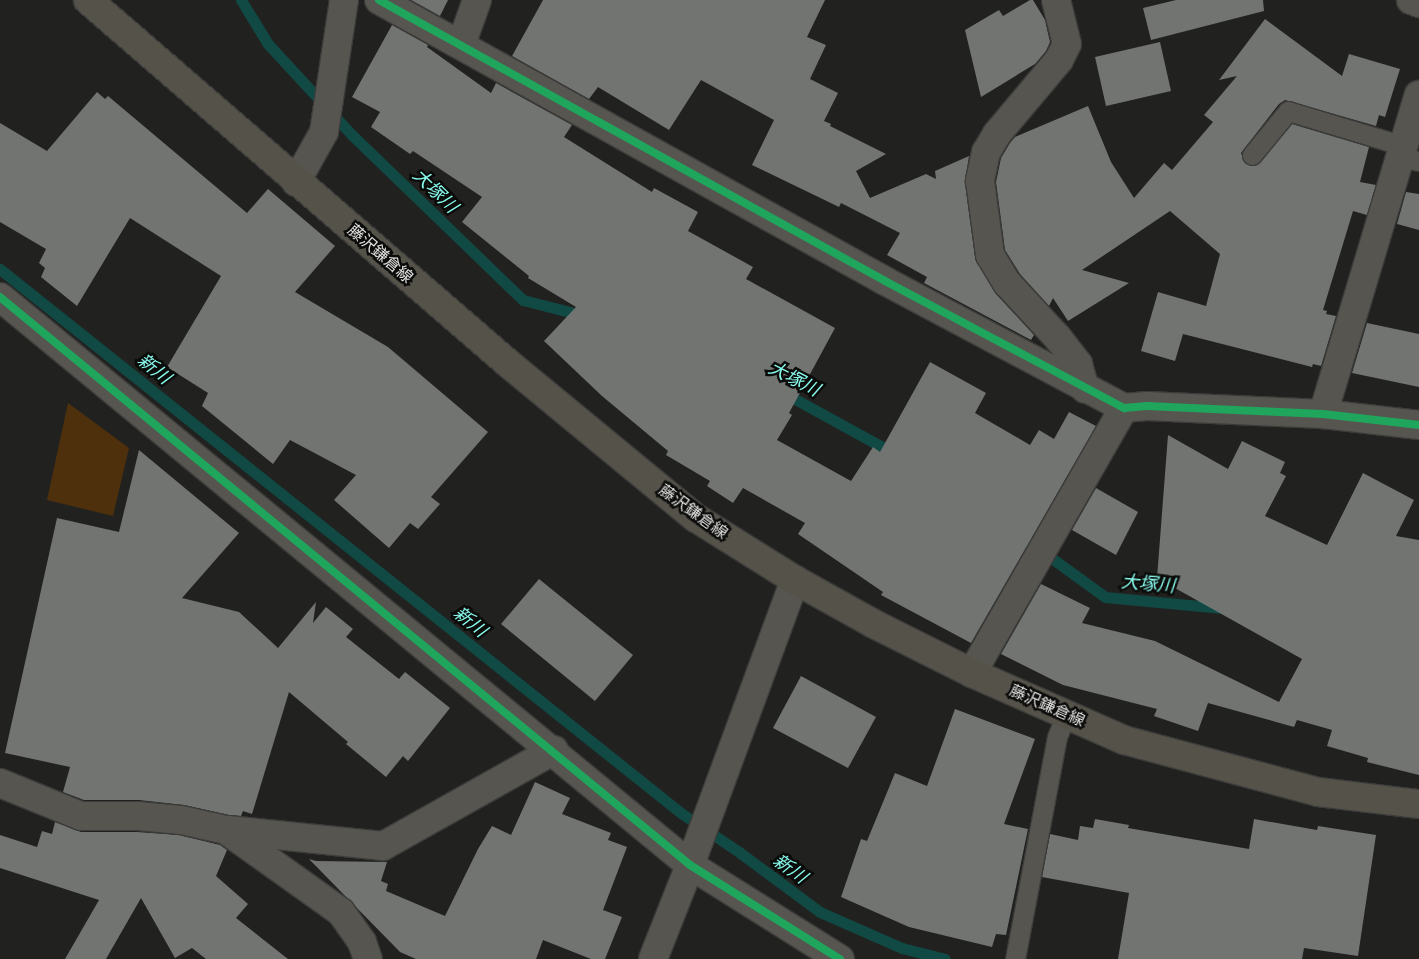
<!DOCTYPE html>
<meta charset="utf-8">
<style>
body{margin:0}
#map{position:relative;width:1419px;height:959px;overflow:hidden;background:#212120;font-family:Karla,"Noto Sans JP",sans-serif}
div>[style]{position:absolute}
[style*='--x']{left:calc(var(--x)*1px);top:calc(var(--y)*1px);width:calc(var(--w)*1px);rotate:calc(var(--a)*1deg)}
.green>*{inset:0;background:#4e310c}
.stream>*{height:11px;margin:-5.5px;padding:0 5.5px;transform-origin:5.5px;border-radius:5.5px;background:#114a44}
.building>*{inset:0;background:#727472}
.roads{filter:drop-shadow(1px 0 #3c3c3b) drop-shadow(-1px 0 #3c3c3b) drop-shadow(0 1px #3c3c3b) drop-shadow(0 -1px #3c3c3b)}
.lane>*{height:19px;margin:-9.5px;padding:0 9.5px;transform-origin:9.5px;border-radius:9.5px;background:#56554f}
.street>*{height:28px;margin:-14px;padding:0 14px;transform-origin:14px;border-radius:14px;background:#56554f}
.primary>*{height:28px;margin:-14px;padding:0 14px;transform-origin:14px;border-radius:14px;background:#55524a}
.cycleway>*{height:8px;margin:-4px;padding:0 4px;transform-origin:4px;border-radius:4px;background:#20a55d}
span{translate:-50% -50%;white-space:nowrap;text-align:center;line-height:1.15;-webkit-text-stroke:5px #0b0b0a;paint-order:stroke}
.street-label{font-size:16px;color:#e2e3e1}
.water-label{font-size:18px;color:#88fbed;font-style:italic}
</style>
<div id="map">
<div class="green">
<div style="clip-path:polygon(68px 403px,129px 448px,113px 516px,47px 500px)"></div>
</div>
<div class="stream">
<div style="--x:241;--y:0;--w:52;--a:58.5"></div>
<div style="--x:268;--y:44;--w:124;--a:47.3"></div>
<div style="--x:352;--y:135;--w:238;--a:44"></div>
<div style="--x:523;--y:300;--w:65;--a:14.3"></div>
<div style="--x:0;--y:269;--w:872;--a:38.62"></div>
<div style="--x:681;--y:813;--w:70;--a:33.9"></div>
<div style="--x:739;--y:852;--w:101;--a:36.5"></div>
<div style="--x:820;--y:912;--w:90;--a:23.7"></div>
<div style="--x:902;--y:948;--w:44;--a:14.3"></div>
<div style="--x:784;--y:393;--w:127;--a:28.8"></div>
<div style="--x:1017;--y:533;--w:109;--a:36"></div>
<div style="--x:1105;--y:597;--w:118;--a:5.4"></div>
</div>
<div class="building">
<div style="clip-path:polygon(411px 0,448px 0,440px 16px)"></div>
<div style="clip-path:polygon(543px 0,825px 0,807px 37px,826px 45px,810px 79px,838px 93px,824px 121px,831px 124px,830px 126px,886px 154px,856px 171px,870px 198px,926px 174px,936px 179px,935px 171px,969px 156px,965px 183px,975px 257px,996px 294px,1034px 335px,1031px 340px,924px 283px,927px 277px,887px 255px,900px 233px,841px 203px,839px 207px,752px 165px,774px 120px,701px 80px,669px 130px,598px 87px,589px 99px,512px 56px)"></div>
<div style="clip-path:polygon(1030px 0,1033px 0,1045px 20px,1050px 42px,1046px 51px,1035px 64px,981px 97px,965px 30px,999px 10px,1003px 16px)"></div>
<div style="clip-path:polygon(1176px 0,1263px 0,1264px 11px,1151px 40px,1143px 8px)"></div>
<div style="clip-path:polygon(1265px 19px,1342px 76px,1349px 54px,1400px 69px,1385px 117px,1379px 115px,1376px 126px,1285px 100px,1279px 104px,1241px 153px,1245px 163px,1256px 165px,1292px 124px,1369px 147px,1360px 182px,1376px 185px,1367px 215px,1353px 211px,1323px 310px,1327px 311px,1326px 314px,1336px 316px,1321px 366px,1313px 364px,1312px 367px,1183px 334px,1175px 361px,1141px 351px,1158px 292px,1206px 306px,1220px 254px,1170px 211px,1082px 270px,1129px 283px,1068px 321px,1053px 298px,1049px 306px,1020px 274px,1005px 250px,996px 182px,1001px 158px,1010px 143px,1015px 137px,1088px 106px,1111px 162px,1134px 198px,1164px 163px,1172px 170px,1213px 122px,1204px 115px,1237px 76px,1219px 80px)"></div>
<div style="clip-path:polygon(392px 25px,428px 45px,427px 47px,491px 93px,496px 83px,572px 125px,564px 137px,652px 192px,654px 188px,698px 212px,688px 231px,753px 267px,746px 279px,835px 328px,789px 413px,792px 415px,777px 440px,851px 481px,873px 447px,880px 452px,930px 362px,986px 393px,975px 413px,1030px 445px,1039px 430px,1054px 439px,1069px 412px,1096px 426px,971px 643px,881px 595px,883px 592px,798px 534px,805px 523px,743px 488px,733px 503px,707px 486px,710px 481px,666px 455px,668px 451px,602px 396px,544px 341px,576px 307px,528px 278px,529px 276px,462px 222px,482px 197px,413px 151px,410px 154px,371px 127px,380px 112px,352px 97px)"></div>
<div style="clip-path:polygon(1160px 42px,1171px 91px,1106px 106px,1095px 57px)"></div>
<div style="clip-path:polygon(97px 92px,105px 99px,108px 96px,247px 213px,268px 189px,335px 246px,295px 292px,388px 347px,488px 432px,431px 497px,440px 504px,418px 529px,410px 523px,389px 548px,334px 500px,356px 475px,290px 440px,273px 464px,202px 406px,208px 393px,167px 367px,221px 276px,130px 218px,77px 306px,41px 277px,45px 268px,39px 263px,46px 249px,0 222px,0 123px,47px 151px)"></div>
<div style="clip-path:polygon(1406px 192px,1419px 194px,1419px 230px,1397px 224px)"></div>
<div style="clip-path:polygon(1367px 323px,1419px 334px,1419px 387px,1352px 373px)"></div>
<div style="clip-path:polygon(1168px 435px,1228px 469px,1242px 441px,1285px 462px,1280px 473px,1286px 476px,1265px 516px,1327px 545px,1363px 473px,1414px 500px,1396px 536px,1419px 540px,1419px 775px,1367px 762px,1368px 758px,1327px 746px,1332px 730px,1297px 720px,1294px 727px,1208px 703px,1198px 731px,1154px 716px,1157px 709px,1063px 685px,1001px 654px,1041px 584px,1090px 608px,1082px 623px,1155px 641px,1279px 702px,1302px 659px,1157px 578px)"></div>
<div style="clip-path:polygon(139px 450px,239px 533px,182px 598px,239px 612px,278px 648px,316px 602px,313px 623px,326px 607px,353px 629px,346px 637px,399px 679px,405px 672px,450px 708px,408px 761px,403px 756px,386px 777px,346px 744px,348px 742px,289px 692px,252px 814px,243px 811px,241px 816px,229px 815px,184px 805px,139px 800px,84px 800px,63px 792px,70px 767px,5px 753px,57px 518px,119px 532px)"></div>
<div style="clip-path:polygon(1096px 488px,1138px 512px,1116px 555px,1072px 530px)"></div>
<div style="clip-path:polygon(539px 579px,633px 655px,595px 701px,501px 624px)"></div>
<div style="clip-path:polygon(801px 676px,876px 717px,848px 768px,773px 728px)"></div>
<div style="clip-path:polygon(955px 709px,1035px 739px,1004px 824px,1028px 829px,1006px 935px,996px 934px,992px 947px,909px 927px,841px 897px,861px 839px,867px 841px,895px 773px,927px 786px)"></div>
<div style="clip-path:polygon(535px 782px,570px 798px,562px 814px,611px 833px,608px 840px,627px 847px,603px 910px,622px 917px,605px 959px,591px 959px,543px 940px,536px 959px,416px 959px,400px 952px,309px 859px,316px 861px,387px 862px,381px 881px,388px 884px,386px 891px,445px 916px,478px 849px,492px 826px,511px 835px)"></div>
<div style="clip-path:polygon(1095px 819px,1129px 825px,1128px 828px,1249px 849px,1254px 819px,1317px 830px,1318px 826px,1376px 835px,1358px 956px,1304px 948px,1302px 959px,1118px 959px,1129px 893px,1042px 877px,1050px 834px,1078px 840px,1080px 826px,1093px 828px)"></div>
<div style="clip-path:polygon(55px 822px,81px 832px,137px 832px,179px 835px,220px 845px,227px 850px,216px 876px,248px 904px,236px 918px,288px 959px,206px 959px,192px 948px,175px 958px,141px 898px,106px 959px,65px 959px,99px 900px,0 868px,0 835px,37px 847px,42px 831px,52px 834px)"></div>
</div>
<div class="roads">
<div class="lane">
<div style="--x:1252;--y:155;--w:57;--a:-50.7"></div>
<div style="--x:1288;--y:111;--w:121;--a:16.8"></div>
<div style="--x:1400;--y:157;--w:19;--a:12"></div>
<div style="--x:1015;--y:959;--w:226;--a:-79.3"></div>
<div style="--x:1057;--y:737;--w:24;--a:-68"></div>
</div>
<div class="street">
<div style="--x:379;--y:0;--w:579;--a:29.04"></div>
<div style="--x:885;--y:281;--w:271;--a:28"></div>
<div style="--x:1124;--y:408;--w:23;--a:-5"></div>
<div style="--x:1147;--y:406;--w:176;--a:2.6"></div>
<div style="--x:1323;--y:414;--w:97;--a:6.5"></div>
<div style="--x:1056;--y:0;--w:45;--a:76"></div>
<div style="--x:1067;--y:44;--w:18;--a:117"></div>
<div style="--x:1059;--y:60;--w:97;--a:130"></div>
<div style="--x:997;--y:134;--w:21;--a:121"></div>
<div style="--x:986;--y:152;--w:30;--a:102"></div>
<div style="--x:980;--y:181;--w:75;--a:82.3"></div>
<div style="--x:990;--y:255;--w:33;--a:59"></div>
<div style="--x:1007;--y:283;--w:75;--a:47.2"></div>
<div style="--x:1058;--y:338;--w:33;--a:52"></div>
<div style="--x:1078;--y:364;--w:26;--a:74"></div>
<div style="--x:1411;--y:0;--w:9;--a:21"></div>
<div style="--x:461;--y:45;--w:48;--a:-70.4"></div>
<div style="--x:296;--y:182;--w:57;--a:-60.8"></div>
<div style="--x:324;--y:132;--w:134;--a:-81.4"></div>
<div style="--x:0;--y:297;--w:894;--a:39.46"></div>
<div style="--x:690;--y:865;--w:177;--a:32.1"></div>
<div style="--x:1323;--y:414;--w:333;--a:-73.3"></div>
<div style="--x:972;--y:673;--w:305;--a:-60.2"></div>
<div style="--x:0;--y:783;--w:87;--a:22.2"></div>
<div style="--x:81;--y:816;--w:57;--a:0"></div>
<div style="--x:138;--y:816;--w:43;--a:5.3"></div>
<div style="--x:181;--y:820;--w:46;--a:12.5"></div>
<div style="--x:226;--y:830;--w:141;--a:35.5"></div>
<div style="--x:341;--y:912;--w:37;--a:55"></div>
<div style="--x:362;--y:942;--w:18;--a:71"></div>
<div style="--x:228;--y:830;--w:156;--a:5.9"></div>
<div style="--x:383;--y:846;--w:196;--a:-29.3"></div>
<div style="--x:653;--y:959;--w:101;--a:-68.5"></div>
<div style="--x:690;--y:865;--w:304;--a:-69.8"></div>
</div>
<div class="primary">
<div style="--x:88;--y:0;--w:557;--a:40.85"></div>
<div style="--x:509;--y:364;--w:242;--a:39.5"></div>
<div style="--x:696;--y:518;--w:117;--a:32.1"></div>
<div style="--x:795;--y:580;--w:90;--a:29.1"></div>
<div style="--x:874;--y:624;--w:110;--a:26.6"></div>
<div style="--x:972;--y:673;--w:166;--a:23.8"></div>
<div style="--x:1124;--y:740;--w:201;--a:15"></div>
<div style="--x:1318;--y:792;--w:102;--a:6.8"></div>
</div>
</div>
<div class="cycleway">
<div style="--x:379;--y:0;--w:579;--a:29.04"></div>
<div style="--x:885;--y:281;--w:271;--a:28"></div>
<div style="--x:1124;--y:408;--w:23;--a:-5"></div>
<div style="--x:1147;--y:406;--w:176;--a:2.6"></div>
<div style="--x:1323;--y:414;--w:97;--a:6.5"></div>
<div style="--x:0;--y:297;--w:894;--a:39.46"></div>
<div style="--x:690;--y:865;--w:177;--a:32.1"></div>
</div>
<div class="street-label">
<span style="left:380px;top:254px;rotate:41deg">藤沢鎌倉線</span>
<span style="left:693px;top:512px;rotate:36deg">藤沢鎌倉線</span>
<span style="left:1047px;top:706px;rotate:24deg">藤沢鎌倉線</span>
</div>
<div class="water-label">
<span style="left:435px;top:191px;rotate:44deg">大塚川</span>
<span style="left:154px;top:369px;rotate:39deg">新川</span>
<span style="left:794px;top:379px;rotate:27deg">大塚川</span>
<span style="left:1148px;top:584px;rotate:5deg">大塚川</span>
<span style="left:470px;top:622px;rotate:39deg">新川</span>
<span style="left:790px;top:869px;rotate:36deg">新川</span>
</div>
</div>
